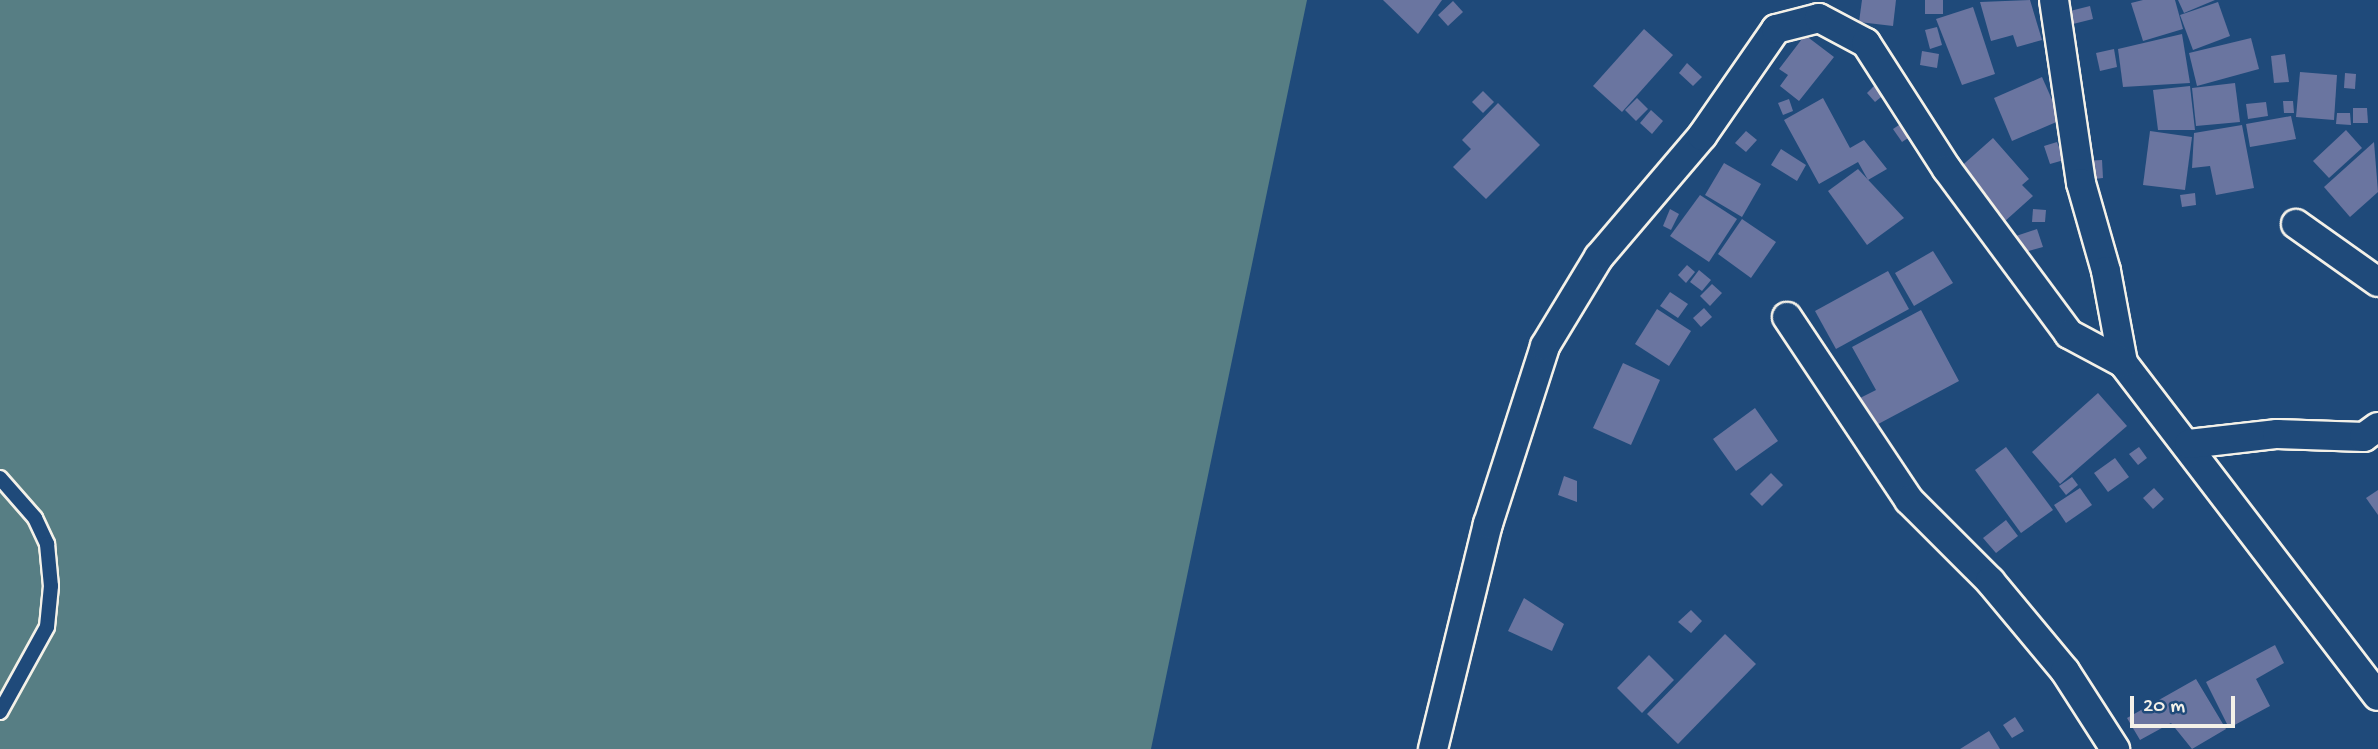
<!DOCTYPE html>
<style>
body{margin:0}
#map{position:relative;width:2378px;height:749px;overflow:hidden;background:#1f4a7a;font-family:"Gochi Hand",sans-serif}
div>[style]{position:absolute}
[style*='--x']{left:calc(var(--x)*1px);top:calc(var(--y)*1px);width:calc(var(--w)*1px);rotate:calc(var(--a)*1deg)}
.green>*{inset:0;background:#577e84}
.building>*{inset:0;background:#6a75a0}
.roads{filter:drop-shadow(2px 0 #f4f1e8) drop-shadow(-2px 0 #f4f1e8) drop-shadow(0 2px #f4f1e8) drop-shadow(0 -2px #f4f1e8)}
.service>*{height:14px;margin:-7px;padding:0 7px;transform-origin:7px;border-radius:7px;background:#1f4a7a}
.minor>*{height:28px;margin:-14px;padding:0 14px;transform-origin:14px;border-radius:14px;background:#1f4a7a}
span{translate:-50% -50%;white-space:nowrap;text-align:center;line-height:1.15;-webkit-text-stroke:5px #1f4a7a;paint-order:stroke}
.scale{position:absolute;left:2130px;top:696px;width:105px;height:32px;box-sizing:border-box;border:4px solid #f4f1e8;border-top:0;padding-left:9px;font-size:21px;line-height:24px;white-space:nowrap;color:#f4f1e8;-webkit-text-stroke:5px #1f4a7a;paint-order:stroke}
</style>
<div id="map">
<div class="green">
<div style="clip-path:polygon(0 0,1307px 0,1151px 749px,0 749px)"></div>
</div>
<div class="building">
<div style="clip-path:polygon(1383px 0,1442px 0,1418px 34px)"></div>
<div style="clip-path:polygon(1862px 0,1896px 0,1893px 26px,1859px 22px)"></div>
<div style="clip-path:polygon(1925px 0,1943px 0,1943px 14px,1925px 14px)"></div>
<div style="clip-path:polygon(2030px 0,2042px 40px,2017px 47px,2013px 35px,1991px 41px,1980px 2px)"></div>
<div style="clip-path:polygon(2143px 0,2175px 0,2183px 29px,2143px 41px,2131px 3px)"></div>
<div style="clip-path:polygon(2178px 0,2215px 0,2184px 13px)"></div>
<div style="clip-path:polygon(1453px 1px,1463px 12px,1448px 26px,1438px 15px)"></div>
<div style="clip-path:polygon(2218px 2px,2230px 36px,2193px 50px,2180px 15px)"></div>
<div style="clip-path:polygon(2090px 6px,2093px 19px,2073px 24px,2070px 11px)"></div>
<div style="clip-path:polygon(1973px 7px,1995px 74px,1962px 85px,1936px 19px)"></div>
<div style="clip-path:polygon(1937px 27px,1942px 45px,1930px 49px,1925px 30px)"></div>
<div style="clip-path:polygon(1644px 29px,1673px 55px,1622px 112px,1593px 86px)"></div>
<div style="clip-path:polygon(2182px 34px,2190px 83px,2123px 87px,2118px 49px)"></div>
<div style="clip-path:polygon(1805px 35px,1834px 57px,1799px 101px,1780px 86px,1788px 75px,1779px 69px)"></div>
<div style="clip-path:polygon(2251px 38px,2259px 69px,2197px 86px,2189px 53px)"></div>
<div style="clip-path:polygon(2114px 49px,2117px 67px,2100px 71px,2096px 53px)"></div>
<div style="clip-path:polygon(1922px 51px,1939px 54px,1937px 68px,1920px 65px)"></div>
<div style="clip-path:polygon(2285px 54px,2289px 82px,2274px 83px,2271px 56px)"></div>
<div style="clip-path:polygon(1687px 63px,1702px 77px,1693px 86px,1679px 73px)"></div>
<div style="clip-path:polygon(2300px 72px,2337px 75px,2334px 120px,2296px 117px)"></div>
<div style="clip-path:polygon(2345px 73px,2356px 74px,2355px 89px,2344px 88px)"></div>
<div style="clip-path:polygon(2042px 77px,2061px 120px,2012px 141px,1994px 98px)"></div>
<div style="clip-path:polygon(1877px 83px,1886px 93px,1875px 102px,1867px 93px)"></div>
<div style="clip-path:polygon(2235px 83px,2240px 122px,2196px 126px,2192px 88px)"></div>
<div style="clip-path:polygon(2190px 86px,2195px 130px,2158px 130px,2153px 90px)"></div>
<div style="clip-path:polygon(1483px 91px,1494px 102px,1483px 113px,1472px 102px)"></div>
<div style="clip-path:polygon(1637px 98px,1648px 109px,1636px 121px,1625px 110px)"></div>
<div style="clip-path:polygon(1823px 98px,1850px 148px,1864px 140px,1887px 169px,1868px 180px,1858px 162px,1819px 184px,1784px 120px)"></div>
<div style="clip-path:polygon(1789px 99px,1793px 111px,1783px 115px,1778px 103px)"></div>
<div style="clip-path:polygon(2283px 101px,2293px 101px,2294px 113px,2284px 113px)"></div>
<div style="clip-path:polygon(2266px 102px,2268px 116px,2248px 119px,2246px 104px)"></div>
<div style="clip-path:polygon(1498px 103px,1540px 145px,1486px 199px,1453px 167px,1471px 149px,1462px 140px)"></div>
<div style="clip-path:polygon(2353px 108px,2367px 108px,2368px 123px,2353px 123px)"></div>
<div style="clip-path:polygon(1651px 110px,1663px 121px,1652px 134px,1640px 123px)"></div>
<div style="clip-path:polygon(2337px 113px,2350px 113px,2351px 125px,2336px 124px)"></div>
<div style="clip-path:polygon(2291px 116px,2296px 139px,2250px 147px,2246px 124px)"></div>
<div style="clip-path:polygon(1905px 121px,1914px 134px,1902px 142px,1893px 129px)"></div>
<div style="clip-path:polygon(2242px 125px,2254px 188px,2216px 195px,2210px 166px,2192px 168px,2194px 133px)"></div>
<div style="clip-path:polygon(2346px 130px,2362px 148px,2329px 178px,2313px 161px)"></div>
<div style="clip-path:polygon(1746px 131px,1757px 140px,1746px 152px,1735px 143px)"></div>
<div style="clip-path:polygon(2150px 131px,2192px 137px,2185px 190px,2143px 185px)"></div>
<div style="clip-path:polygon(1993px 138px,2029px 179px,2022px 185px,2033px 196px,2004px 222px,1957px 170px)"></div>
<div style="clip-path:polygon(2057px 142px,2064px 160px,2050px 164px,2044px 146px)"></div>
<div style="clip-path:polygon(2374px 142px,2378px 192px,2350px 217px,2324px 187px)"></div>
<div style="clip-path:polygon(1781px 149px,1806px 165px,1797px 181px,1771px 165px)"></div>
<div style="clip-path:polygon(2102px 160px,2103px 178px,2085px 180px,2083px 161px)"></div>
<div style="clip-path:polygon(1724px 163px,1761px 184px,1742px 217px,1705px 195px)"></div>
<div style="clip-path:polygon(1858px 169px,1904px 218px,1867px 245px,1828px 191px)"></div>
<div style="clip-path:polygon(2195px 193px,2196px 205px,2182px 207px,2180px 195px)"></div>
<div style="clip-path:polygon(1700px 195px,1737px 219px,1709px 262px,1670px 236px)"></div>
<div style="clip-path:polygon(1670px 209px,1679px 214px,1671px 230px,1663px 226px)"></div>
<div style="clip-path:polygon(2033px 209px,2046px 210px,2045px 222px,2032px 222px)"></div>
<div style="clip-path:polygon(1742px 219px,1776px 242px,1751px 278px,1718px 254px)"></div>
<div style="clip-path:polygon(2037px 229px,2043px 247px,2021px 253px,2016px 236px)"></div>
<div style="clip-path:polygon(1933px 251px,1953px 283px,1914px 306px,1895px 273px)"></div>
<div style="clip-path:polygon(1687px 265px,1695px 272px,1686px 283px,1678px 275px)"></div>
<div style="clip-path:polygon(1699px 270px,1711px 280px,1702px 291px,1690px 282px)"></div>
<div style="clip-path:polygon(1888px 271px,1909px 309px,1836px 349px,1815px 311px)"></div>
<div style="clip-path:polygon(1712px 284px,1722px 293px,1710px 306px,1700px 296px)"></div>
<div style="clip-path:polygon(1670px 292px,1688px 304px,1678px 318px,1660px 306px)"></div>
<div style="clip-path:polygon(1704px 308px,1712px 317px,1701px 327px,1693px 318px)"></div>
<div style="clip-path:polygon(1657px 309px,1691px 331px,1669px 366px,1635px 344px)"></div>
<div style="clip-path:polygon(1921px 310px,1959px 381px,1867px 430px,1852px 402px,1876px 390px,1852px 347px)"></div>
<div style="clip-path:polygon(1623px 363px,1660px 380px,1631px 445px,1593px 428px)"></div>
<div style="clip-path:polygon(2098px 393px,2127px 426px,2060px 484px,2032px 452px)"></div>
<div style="clip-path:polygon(1755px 408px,1778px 441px,1736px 471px,1713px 439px)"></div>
<div style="clip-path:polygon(2006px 447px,2053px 510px,2021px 533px,1975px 470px)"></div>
<div style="clip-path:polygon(2139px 447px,2147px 458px,2138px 465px,2129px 454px)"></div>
<div style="clip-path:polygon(2115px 458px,2129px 477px,2108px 492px,2094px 473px)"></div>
<div style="clip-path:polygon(1771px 473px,1783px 485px,1762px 506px,1750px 494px)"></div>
<div style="clip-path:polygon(1564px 476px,1577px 481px,1577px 502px,1558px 495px)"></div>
<div style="clip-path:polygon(2072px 477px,2078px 485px,2066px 495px,2059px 486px)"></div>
<div style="clip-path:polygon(2080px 488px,2092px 505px,2066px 523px,2054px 505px)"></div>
<div style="clip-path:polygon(2154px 488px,2164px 499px,2153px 509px,2143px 498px)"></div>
<div style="clip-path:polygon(2378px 490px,2378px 515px,2366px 498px)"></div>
<div style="clip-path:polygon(2006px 520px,2018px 536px,1996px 553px,1983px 538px)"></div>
<div style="clip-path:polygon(1524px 598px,1564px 624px,1552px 651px,1508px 631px)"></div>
<div style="clip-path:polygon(1691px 610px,1702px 621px,1691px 633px,1678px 622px)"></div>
<div style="clip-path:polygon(1725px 634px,1756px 664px,1678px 744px,1647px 714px)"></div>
<div style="clip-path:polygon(2275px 645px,2284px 663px,2256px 679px,2270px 706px,2229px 728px,2206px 682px)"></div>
<div style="clip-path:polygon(1649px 655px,1674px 680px,1642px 713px,1617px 688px)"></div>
<div style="clip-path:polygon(2196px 679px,2226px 729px,2192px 749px,2171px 723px,2140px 740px,2127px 718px)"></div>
<div style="clip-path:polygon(2015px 717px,2024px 731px,2012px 738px,2003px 725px)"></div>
<div style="clip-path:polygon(1989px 731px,2000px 749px,1960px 749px)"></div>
</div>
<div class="roads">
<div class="service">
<div style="--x:0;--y:478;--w:53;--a:48.8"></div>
<div style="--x:35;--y:518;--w:29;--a:65"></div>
<div style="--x:47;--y:544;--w:42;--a:84.6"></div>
<div style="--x:51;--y:586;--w:41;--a:95.6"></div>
<div style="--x:47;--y:627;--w:97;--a:118.9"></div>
</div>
<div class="minor">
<div style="--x:2054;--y:0;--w:185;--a:81.6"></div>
<div style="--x:2081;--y:183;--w:91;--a:74.1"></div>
<div style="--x:2106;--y:271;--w:94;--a:79.5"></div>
<div style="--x:2123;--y:363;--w:419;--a:52.6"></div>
<div style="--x:2296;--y:224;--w:100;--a:35.3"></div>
<div style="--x:1787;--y:317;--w:220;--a:56.3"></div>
<div style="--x:1909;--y:500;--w:115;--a:45"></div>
<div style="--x:1990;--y:581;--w:117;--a:50.2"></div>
<div style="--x:2065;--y:671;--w:93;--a:57.3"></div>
<div style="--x:2189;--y:444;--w:89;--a:-6.5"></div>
<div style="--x:2277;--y:434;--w:87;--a:2"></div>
<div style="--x:2364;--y:437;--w:17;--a:-36"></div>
<div style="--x:1433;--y:749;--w:232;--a:-76.3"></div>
<div style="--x:1488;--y:524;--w:187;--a:-72.2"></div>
<div style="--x:1545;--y:346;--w:104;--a:-58.8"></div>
<div style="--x:1599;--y:257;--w:159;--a:-49.6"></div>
<div style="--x:1702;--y:136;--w:130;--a:-55.3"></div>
<div style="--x:1776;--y:29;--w:44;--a:-14.3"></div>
<div style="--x:1819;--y:18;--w:53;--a:28"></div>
<div style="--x:1866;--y:43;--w:150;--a:57.3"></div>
<div style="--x:1947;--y:169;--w:205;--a:53.5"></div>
<div style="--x:2069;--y:334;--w:61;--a:28.2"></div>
</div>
</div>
<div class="scale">20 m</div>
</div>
